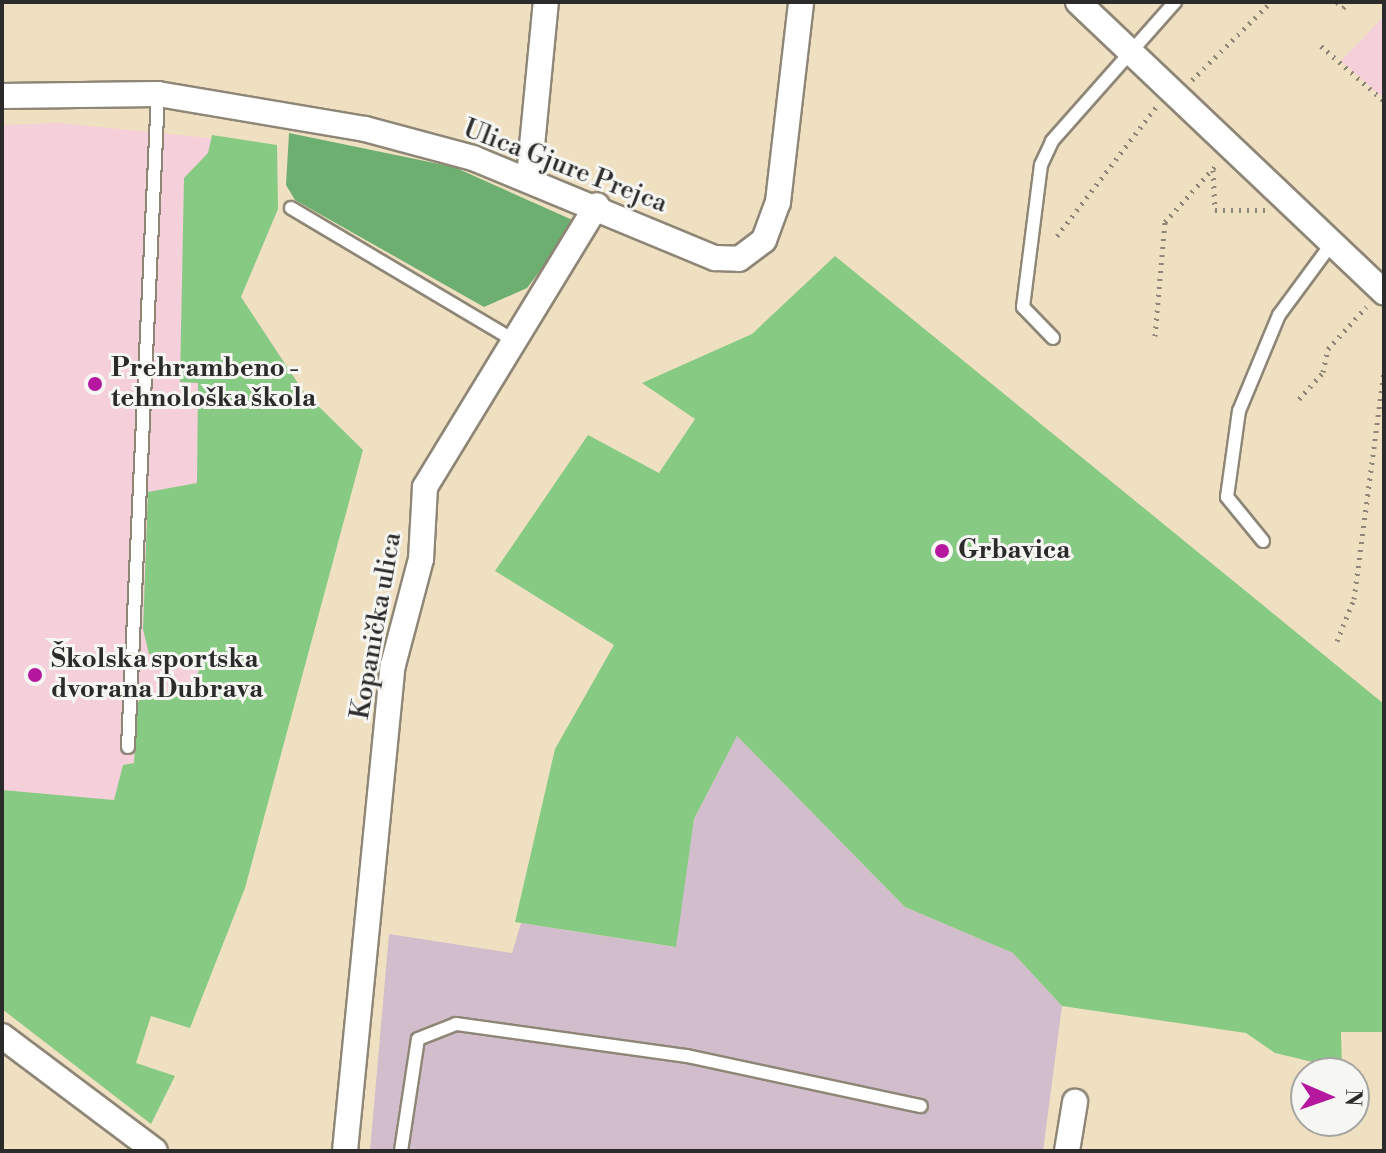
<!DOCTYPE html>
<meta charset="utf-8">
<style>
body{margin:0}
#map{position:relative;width:1386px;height:1153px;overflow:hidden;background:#f0e0c2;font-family:"Libre Bodoni",serif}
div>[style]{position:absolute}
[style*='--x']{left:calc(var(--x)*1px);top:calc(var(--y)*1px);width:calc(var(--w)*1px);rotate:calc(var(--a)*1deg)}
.built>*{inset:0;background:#f5cfd9}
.industrial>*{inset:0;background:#d1bdcb}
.green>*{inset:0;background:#87ca83}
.forest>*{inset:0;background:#6dae71}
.path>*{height:5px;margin-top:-2.5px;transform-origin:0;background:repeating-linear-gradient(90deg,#8e8676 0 2px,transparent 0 8px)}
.roads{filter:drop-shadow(2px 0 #8e8676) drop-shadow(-2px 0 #8e8676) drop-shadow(0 2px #8e8676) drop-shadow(0 -2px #8e8676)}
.service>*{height:12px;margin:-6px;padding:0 6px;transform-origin:6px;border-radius:6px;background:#fff}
.minor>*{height:24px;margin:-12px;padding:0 12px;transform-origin:12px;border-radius:12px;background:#fff}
.dots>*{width:22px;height:22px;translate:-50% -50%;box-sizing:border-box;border:4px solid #f6f6f2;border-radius:50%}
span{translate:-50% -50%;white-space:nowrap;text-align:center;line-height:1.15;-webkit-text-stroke:6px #f6f6f2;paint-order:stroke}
.street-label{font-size:26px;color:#2b2b2b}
.poi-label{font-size:26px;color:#2b2b2b;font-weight:700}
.left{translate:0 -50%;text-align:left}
.frame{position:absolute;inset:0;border:4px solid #2b2b2b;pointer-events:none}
.north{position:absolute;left:1290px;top:1057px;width:80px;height:80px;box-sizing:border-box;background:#f6f6f2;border:2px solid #a5a5a2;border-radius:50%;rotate:92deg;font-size:22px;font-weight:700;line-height:32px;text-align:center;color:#2b2b2b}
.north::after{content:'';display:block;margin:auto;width:28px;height:36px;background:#b5179e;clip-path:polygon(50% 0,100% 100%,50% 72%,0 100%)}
</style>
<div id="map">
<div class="built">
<div style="clip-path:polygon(1384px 16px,1384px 99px,1341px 61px)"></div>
<div style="clip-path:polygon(60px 123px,277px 145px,278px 209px,241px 297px,303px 391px,189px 697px,143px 695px,134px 763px,123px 765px,114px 801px,2px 790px,2px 125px)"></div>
</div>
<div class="industrial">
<div style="clip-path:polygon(737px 736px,905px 907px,1013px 953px,1062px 1006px,1043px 1151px,370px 1151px,389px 934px,512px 953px,521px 923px,675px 947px,694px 819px)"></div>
</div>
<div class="green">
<div style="clip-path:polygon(212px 135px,277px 145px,278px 209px,241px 297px,303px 391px,363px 450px,245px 888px,190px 1028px,151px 1016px,136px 1063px,175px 1076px,151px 1124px,2px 1009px,2px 790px,114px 800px,123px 765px,134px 763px,137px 704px,143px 695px,189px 697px,203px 660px,149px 654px,143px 629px,148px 492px,197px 483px,198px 383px,180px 382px,184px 178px,208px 153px)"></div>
<div style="clip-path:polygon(835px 256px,1384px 704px,1384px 1032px,1341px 1032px,1342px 1069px,1275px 1053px,1246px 1033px,1062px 1006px,1013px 953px,905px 907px,737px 736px,694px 819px,676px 947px,515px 922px,555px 749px,614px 645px,495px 571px,588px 435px,659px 473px,695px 419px,642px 383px,752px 334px)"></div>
</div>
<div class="forest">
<div style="clip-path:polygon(289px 133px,454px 167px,577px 222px,527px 288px,484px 307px,295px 200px,286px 185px)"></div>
</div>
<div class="path">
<div style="--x:1337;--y:2;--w:8;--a:45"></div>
<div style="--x:1343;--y:8;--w:8;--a:-45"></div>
<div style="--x:1321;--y:46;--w:84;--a:41.1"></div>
<div style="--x:1192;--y:80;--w:111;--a:-44.6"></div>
<div style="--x:1213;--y:170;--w:40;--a:87.1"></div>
<div style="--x:1215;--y:210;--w:50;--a:0"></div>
<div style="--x:1057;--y:236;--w:163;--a:-52.5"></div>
<div style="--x:1155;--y:336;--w:114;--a:-85"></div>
<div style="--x:1165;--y:222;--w:78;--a:-48.1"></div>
<div style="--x:1299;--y:399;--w:36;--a:-48"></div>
<div style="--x:1323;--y:372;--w:24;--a:-78"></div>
<div style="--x:1328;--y:349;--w:57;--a:-47.9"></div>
<div style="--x:1337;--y:641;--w:45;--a:-68"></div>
<div style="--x:1354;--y:599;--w:231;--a:-82.5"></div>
</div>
<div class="roads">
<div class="service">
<div style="--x:291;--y:208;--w:257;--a:30.7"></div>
<div style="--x:1053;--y:338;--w:43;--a:-134.1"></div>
<div style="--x:1023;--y:307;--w:143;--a:-82.8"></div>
<div style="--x:1041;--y:165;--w:26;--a:-65"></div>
<div style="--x:1052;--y:141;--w:186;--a:-48.5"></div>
<div style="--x:1263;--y:541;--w:57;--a:-129.3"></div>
<div style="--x:1227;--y:497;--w:87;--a:-82.1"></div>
<div style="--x:1239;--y:411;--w:104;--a:-67.4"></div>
<div style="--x:1279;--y:315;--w:89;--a:-53.6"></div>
<div style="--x:128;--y:747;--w:654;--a:-87.37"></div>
<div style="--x:401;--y:1151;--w:113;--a:-81.4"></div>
<div style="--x:418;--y:1039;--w:41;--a:-21.5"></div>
<div style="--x:456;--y:1024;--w:233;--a:7.9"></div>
<div style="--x:687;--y:1056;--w:239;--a:12.1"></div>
</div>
<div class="minor">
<div style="--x:1078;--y:2;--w:422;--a:43.5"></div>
<div style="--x:2;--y:96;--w:156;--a:-0.7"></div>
<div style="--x:158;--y:94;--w:210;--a:9.6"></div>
<div style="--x:365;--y:129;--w:112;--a:15"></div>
<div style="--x:473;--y:158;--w:262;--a:22.5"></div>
<div style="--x:715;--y:258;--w:24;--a:2"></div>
<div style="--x:739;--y:259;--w:31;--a:-37"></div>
<div style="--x:764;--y:240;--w:40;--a:-69.8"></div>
<div style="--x:778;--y:202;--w:201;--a:-83.4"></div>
<div style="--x:529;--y:177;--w:176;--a:-84.5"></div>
<div style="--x:2;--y:1036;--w:191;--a:36.9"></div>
<div style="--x:345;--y:1151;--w:488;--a:-84.4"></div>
<div style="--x:393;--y:665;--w:110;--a:-75.2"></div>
<div style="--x:421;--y:559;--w:72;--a:-86.8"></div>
<div style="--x:425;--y:487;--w:330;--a:-58.6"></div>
<div style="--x:1067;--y:1151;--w:50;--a:-80.7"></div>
</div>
</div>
<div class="dots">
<div style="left:95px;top:384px;background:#b5179e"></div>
<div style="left:942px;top:551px;background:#b5179e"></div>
<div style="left:35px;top:675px;background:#b5179e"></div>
</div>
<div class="street-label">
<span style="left:565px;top:167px;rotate:21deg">Ulica Gjure Prejca</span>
<span style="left:377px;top:626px;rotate:-80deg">Kopanička ulica</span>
</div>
<div class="poi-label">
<span class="left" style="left:111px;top:384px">Prehrambeno -<br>tehnološka škola</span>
<span class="left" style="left:958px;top:551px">Grbavica</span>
<span class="left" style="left:51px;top:675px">Školska sportska<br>dvorana Dubrava</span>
</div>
<div class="frame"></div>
<div class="north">N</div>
</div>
